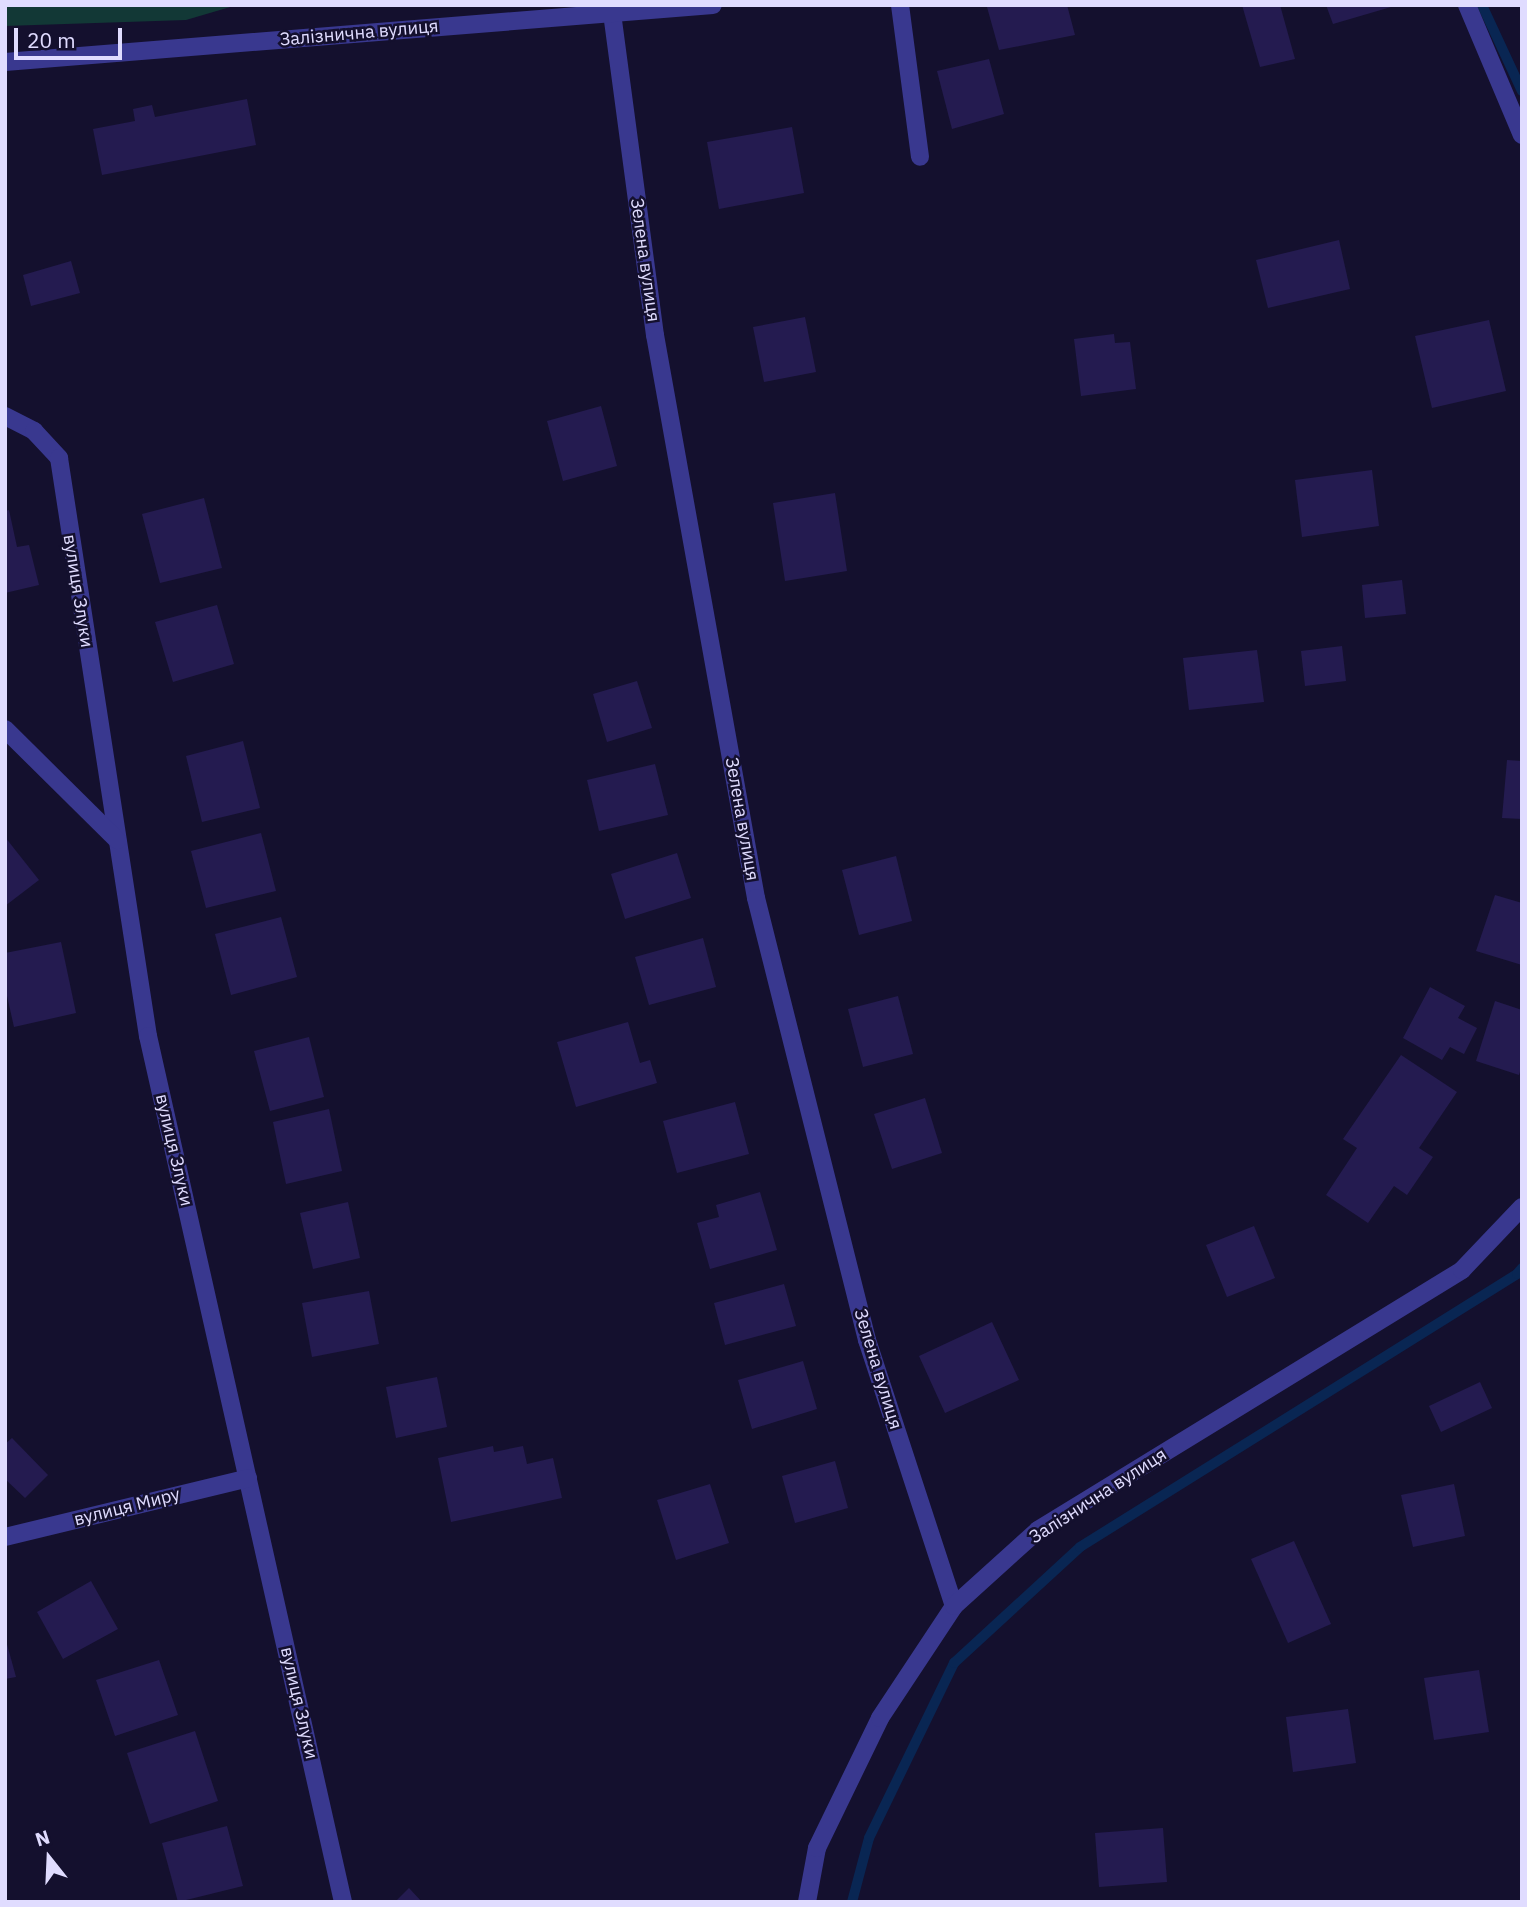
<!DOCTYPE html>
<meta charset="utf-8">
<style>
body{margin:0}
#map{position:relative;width:1527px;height:1907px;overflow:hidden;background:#14102e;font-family:"IBM Plex Sans",sans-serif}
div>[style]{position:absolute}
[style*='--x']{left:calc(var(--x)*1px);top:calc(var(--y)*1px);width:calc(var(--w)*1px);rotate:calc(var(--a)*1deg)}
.green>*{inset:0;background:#123836}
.stream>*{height:10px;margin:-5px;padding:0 5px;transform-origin:5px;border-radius:5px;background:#092653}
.building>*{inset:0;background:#241b50}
.lane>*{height:18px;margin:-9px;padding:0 9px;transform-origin:9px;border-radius:9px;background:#39388f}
.street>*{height:18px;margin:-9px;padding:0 9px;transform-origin:9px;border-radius:9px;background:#39388f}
span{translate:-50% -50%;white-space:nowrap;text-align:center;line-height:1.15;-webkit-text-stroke:5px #14102e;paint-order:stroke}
.street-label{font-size:18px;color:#e0dcff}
.frame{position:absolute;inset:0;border:7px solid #e0dcff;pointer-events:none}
.north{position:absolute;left:14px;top:1823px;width:70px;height:70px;-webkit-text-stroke:5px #14102e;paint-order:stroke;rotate:342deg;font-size:19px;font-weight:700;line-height:28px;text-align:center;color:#e0dcff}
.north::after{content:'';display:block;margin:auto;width:24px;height:32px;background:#e0dcff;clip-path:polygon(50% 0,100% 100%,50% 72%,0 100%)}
.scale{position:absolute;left:14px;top:28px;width:108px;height:32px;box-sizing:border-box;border:4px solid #e0dcff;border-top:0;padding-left:9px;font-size:21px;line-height:24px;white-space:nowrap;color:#e0dcff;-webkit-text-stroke:5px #14102e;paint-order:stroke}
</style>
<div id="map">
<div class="green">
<div style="clip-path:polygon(5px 5px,237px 5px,186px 20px,5px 26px)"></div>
</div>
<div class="stream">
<div style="--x:1482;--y:5;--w:95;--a:65.1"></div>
<div style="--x:852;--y:1902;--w:66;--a:-75.1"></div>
<div style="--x:869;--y:1838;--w:195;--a:-64.1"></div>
<div style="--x:954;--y:1663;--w:171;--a:-42.6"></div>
<div style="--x:1080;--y:1547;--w:515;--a:-31.99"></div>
<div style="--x:1517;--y:1274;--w:8;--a:-50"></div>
</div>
<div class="building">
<div style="clip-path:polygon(997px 5px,1067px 5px,1075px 35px,999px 50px,987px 7px)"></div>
<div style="clip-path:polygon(1242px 5px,1280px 5px,1295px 59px,1260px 67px)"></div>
<div style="clip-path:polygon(1326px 5px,1391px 5px,1391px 7px,1333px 24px)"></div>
<div style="clip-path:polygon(989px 59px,1004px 114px,952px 129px,937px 71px)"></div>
<div style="clip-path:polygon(247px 99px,256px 145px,102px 175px,93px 129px,135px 121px,133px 109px,152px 105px,155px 117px)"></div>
<div style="clip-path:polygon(792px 127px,804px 193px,719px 209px,707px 142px)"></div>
<div style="clip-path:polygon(1339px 240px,1350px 289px,1268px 308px,1256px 260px)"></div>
<div style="clip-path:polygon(71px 261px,80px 293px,31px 306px,23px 275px)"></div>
<div style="clip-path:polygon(805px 317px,816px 372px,764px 382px,753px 327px)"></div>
<div style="clip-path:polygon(1489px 320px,1506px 391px,1432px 408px,1415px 336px)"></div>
<div style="clip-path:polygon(1114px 334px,1115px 343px,1130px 342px,1136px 389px,1081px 396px,1074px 339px)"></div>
<div style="clip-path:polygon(601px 406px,617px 466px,563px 481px,547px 421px)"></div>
<div style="clip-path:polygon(1372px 470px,1379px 526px,1302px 537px,1295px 480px)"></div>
<div style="clip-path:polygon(835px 493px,847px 571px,785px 581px,773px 503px)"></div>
<div style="clip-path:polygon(204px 498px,222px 568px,160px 583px,142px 514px)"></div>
<div style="clip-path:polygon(9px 510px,17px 547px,29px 545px,39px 585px,5px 593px,5px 511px)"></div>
<div style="clip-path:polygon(1402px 580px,1406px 614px,1365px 618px,1362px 585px)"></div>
<div style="clip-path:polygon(217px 605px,234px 664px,173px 682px,155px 622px)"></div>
<div style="clip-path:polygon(1342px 646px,1346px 681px,1305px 686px,1301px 651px)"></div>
<div style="clip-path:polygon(1257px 650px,1264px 702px,1189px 710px,1183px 658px)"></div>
<div style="clip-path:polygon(637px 681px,652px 728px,607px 742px,593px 694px)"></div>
<div style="clip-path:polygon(243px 741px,260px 808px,202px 822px,186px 756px)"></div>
<div style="clip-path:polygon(1507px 760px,1522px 761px,1522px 819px,1502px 818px)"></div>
<div style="clip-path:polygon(655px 764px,668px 815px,599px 831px,587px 780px)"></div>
<div style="clip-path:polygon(261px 833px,276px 891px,206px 908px,191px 851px)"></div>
<div style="clip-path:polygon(5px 837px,39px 880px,5px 906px)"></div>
<div style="clip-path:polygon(677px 853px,691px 898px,625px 919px,611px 874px)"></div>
<div style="clip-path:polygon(896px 856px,912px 921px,859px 935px,842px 870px)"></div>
<div style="clip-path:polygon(1495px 895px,1522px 903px,1522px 965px,1476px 951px)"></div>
<div style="clip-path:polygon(281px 917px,297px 977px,231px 995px,215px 934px)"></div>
<div style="clip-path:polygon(703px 938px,716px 987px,649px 1005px,635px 957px)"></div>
<div style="clip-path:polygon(61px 942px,76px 1013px,14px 1027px,5px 987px,5px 953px)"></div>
<div style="clip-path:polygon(1430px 987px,1465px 1006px,1458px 1018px,1477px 1028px,1464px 1054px,1450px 1047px,1442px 1060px,1403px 1038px)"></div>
<div style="clip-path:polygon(898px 996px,913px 1054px,863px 1067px,848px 1009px)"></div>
<div style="clip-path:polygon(1495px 1001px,1522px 1010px,1522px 1065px,1519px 1075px,1476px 1061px)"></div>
<div style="clip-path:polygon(628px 1022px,640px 1063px,650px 1060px,657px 1083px,576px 1107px,557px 1042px)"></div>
<div style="clip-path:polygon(309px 1037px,324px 1097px,270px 1111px,254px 1051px)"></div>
<div style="clip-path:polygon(1401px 1055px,1457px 1092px,1419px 1148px,1433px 1157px,1407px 1195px,1394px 1186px,1368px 1223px,1326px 1195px,1357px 1148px,1343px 1139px)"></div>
<div style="clip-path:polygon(925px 1098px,942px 1153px,892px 1169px,874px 1114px)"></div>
<div style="clip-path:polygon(735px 1102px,749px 1154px,677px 1173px,663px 1121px)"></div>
<div style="clip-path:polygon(329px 1109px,342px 1171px,286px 1184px,273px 1122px)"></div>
<div style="clip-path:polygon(760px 1192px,777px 1250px,710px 1269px,697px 1223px,719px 1217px,716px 1205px)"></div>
<div style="clip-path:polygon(348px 1202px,360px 1258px,313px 1269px,300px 1213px)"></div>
<div style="clip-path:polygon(1254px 1226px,1275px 1278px,1227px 1297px,1206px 1245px)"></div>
<div style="clip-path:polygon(784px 1284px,796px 1326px,725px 1345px,714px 1303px)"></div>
<div style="clip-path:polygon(369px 1291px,379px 1344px,312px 1357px,302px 1303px)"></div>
<div style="clip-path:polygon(992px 1322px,1019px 1380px,945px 1413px,919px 1356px)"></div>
<div style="clip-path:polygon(803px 1361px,817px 1409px,752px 1429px,738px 1380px)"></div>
<div style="clip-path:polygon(437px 1377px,447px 1427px,396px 1438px,386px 1387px)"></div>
<div style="clip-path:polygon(1480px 1382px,1492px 1408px,1441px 1432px,1429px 1406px)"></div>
<div style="clip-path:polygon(12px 1438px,48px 1475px,25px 1498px,5px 1479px,5px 1444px)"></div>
<div style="clip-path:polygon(493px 1446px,494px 1452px,523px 1446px,527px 1464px,553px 1458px,562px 1498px,451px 1522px,438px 1458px)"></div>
<div style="clip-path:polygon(835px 1461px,848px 1508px,795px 1523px,782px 1476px)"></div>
<div style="clip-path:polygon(710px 1484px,729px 1543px,676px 1560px,657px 1500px)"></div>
<div style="clip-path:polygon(1454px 1484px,1465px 1536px,1413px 1547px,1401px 1495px)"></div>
<div style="clip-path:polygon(1294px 1541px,1331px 1624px,1288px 1643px,1251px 1559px)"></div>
<div style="clip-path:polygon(91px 1581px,118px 1629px,63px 1659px,37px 1612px)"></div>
<div style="clip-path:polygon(5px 1637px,16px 1677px,5px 1679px)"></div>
<div style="clip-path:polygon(159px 1660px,178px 1715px,115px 1736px,96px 1680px)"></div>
<div style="clip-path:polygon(1479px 1670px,1489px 1732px,1434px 1740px,1424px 1678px)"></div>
<div style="clip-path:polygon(1348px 1709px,1356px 1763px,1293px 1772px,1286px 1717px)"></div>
<div style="clip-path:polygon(195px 1731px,218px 1801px,150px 1824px,127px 1753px)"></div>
<div style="clip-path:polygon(227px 1826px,243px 1886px,178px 1902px,162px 1843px)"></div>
<div style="clip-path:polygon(1163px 1828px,1167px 1882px,1099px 1887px,1095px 1833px)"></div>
<div style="clip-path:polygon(409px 1888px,422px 1902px,395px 1902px)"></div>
</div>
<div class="lane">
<div style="--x:900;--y:5;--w:153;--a:82.5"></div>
</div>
<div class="street">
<div style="--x:1467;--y:5;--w:141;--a:67.1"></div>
<div style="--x:612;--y:13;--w:325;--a:82.4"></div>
<div style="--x:655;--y:335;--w:572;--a:79.83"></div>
<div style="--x:756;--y:898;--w:456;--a:75.9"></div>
<div style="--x:867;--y:1340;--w:280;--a:71.9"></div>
<div style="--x:5;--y:62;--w:710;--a:-4.6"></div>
<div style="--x:5;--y:416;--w:33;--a:27"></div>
<div style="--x:34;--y:431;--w:37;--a:47"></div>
<div style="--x:59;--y:458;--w:585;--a:81.25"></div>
<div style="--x:148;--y:1036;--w:888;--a:77.31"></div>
<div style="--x:5;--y:729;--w:158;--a:44.7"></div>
<div style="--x:5;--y:1537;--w:250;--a:-13.6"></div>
<div style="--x:807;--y:1902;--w:55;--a:-79.5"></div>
<div style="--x:817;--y:1848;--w:144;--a:-64.1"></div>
<div style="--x:880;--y:1718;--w:134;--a:-56.5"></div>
<div style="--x:954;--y:1606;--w:113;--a:-42.1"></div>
<div style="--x:1038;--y:1530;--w:497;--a:-31.5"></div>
<div style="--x:1462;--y:1270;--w:87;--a:-46.4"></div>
</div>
<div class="street-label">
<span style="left:359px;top:33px;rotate:-5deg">Залізнична вулиця</span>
<span style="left:645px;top:260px;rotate:82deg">Зелена вулиця</span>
<span style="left:78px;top:591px;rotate:81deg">вулиця Злуки</span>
<span style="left:742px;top:819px;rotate:80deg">Зелена вулиця</span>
<span style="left:174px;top:1150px;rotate:77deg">вулиця Злуки</span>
<span style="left:878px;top:1369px;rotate:73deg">Зелена вулиця</span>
<span style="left:1098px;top:1496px;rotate:-33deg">Залізнична вулиця</span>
<span style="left:127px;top:1507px;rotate:-14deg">вулиця Миру</span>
<span style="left:299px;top:1703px;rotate:77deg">вулиця Злуки</span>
</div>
<div class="frame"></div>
<div class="north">N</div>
<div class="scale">20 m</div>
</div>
